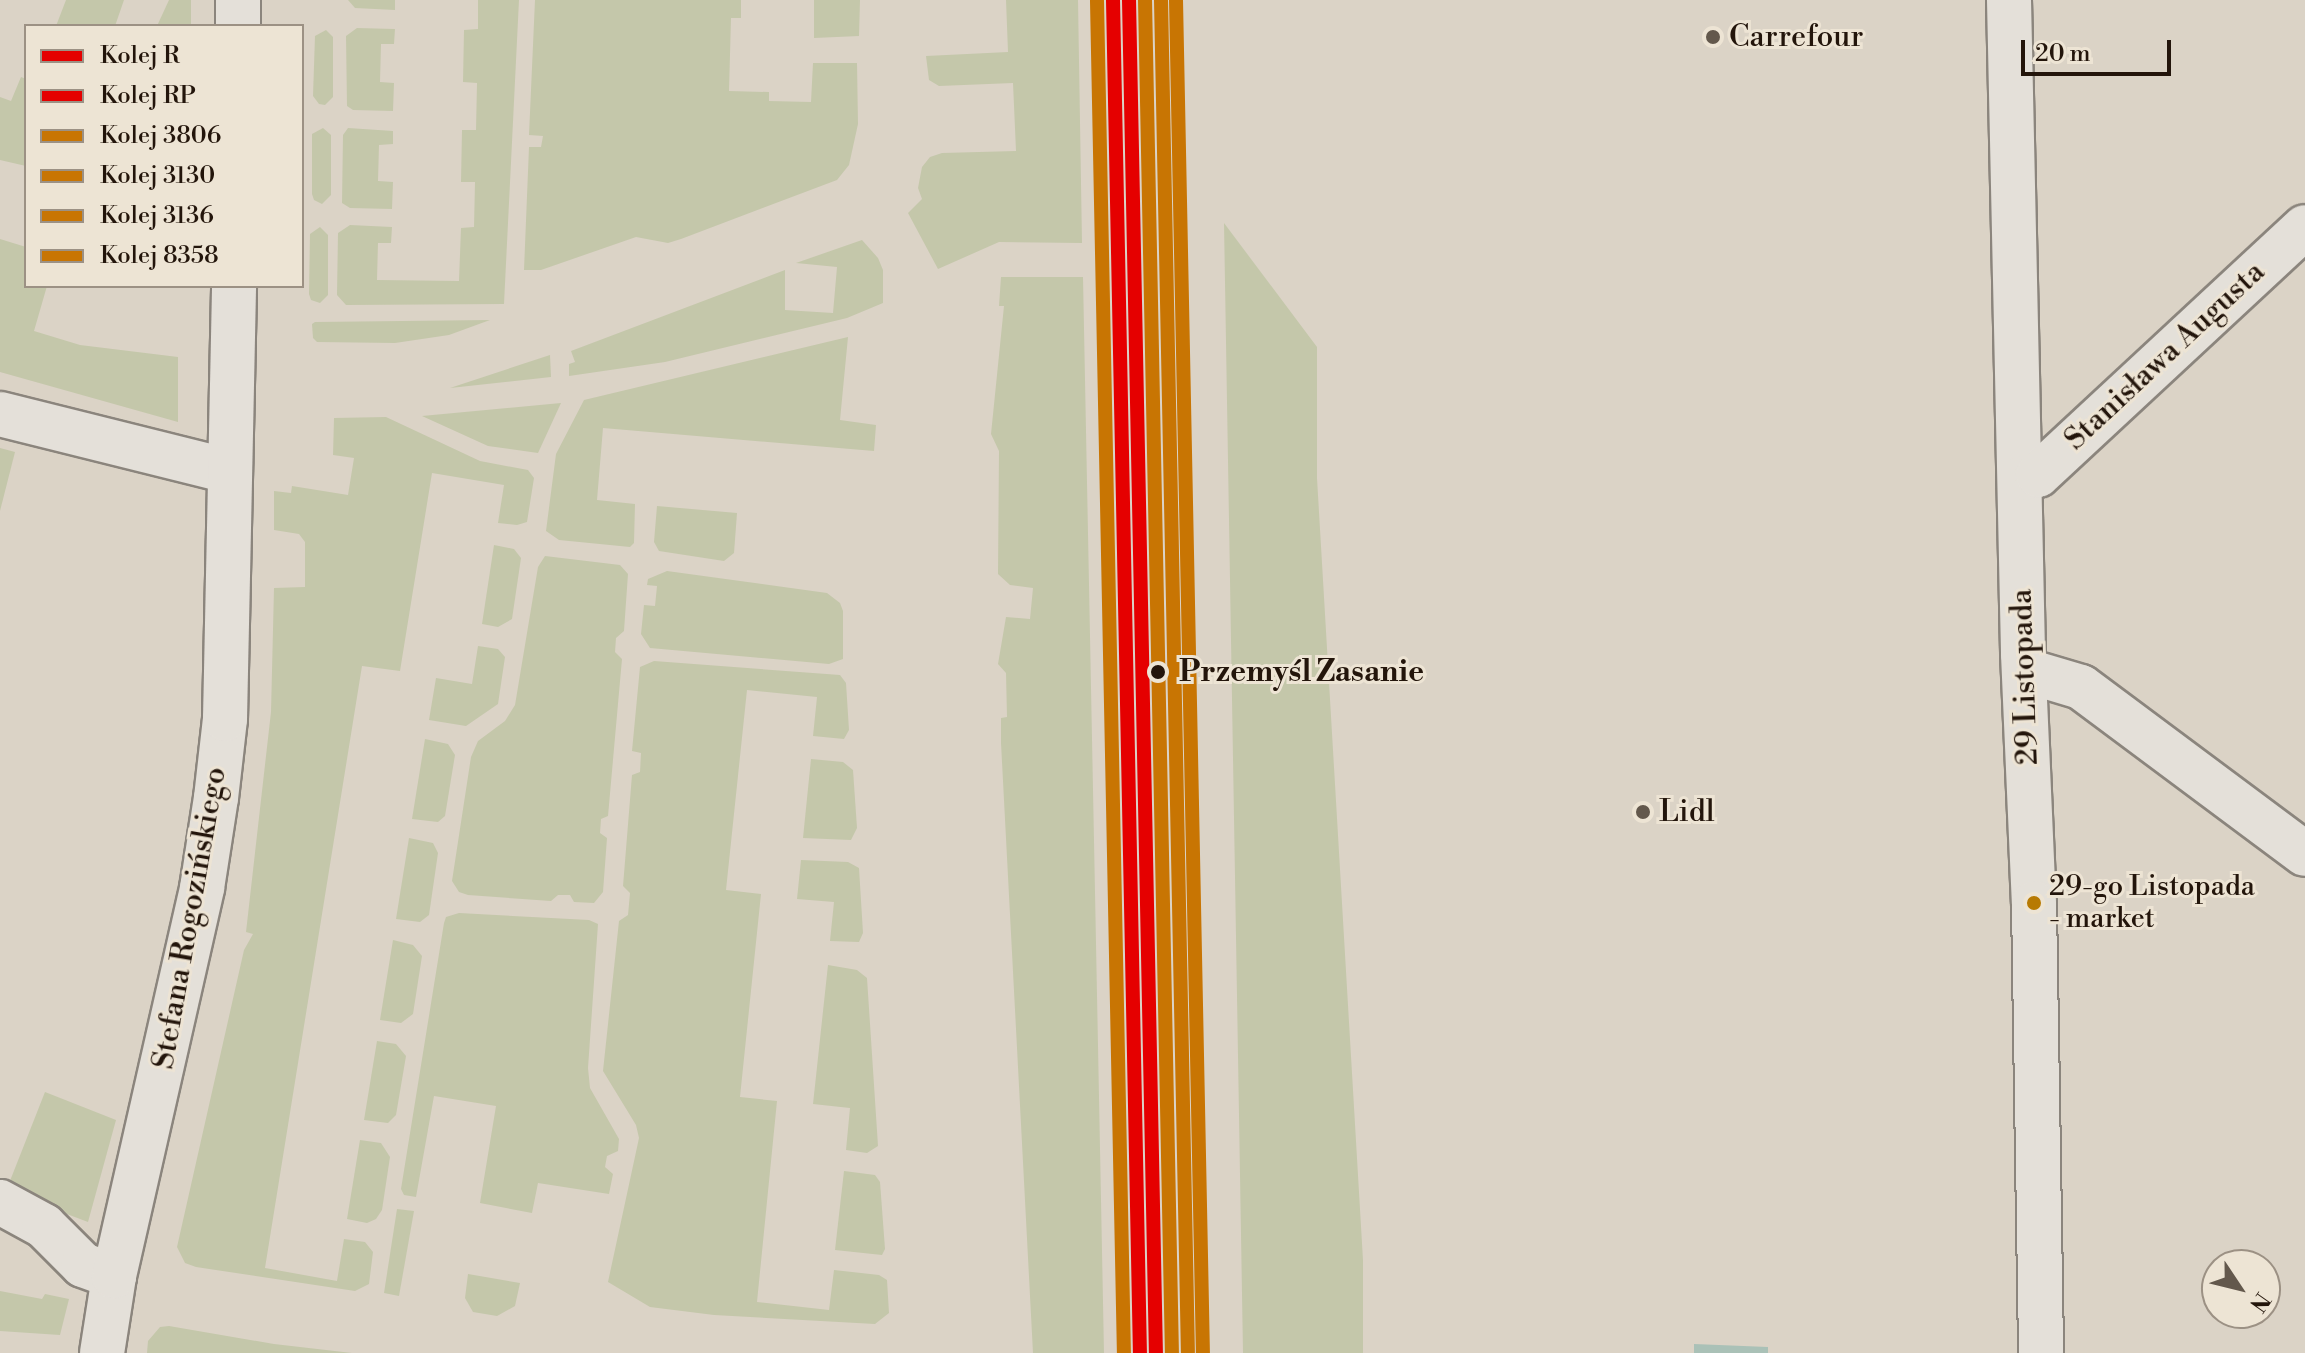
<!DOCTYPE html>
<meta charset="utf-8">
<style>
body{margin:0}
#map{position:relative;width:2305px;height:1353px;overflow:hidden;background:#dbd3c6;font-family:"Libre Bodoni",serif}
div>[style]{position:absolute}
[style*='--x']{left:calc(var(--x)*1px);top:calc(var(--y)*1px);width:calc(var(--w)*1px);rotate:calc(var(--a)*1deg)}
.green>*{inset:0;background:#c4c7aa}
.water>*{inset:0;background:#aac1b7}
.roads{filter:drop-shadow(2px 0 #8b857d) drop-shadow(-2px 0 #8b857d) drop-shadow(0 2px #8b857d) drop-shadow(0 -2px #8b857d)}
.minor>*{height:44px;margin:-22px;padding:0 22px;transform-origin:22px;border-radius:22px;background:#e4e0d9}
.tertiary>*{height:44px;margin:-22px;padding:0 22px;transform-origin:22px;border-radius:22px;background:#e4e0d9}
.rail-1>*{height:14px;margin:-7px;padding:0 7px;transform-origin:7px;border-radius:7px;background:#e50000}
.rail-2>*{height:14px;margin:-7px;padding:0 7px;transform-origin:7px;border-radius:7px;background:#e50000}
.rail-3>*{height:14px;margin:-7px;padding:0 7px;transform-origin:7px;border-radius:7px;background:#c87503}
.rail-4>*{height:14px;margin:-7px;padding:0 7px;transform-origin:7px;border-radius:7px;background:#c87503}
.rail-5>*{height:14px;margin:-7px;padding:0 7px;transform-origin:7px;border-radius:7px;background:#c87503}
.rail-6>*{height:14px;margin:-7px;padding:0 7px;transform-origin:7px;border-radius:7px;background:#c87503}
.dots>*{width:22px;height:22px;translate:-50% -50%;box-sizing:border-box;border:4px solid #ede4d4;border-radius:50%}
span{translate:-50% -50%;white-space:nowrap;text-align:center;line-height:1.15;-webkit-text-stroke:6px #ede4d4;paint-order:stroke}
.bus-label{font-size:28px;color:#23150b}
.left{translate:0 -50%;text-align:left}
.poi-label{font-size:30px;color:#23150b}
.street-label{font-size:30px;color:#23150b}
.stop-label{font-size:30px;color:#23150b;font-weight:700}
.legend{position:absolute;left:24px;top:24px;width:280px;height:264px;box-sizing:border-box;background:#ede4d4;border:2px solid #9c9184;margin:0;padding:10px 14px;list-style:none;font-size:24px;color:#23150b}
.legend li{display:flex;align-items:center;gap:16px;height:40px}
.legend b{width:40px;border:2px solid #9c9184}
.north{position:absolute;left:2201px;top:1249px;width:80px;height:80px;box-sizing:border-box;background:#ede4d4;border:2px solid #9c9184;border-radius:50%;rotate:125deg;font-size:22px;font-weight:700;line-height:32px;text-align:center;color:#23150b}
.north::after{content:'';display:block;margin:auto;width:28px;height:36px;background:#63584c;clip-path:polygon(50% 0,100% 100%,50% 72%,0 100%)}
.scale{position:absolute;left:2021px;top:40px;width:150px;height:36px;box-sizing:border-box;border:4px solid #23150b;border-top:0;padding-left:10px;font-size:24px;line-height:28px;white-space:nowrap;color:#23150b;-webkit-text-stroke:6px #ede4d4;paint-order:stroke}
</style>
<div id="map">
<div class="green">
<div style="clip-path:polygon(66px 0,124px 0,115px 26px,56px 26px)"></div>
<div style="clip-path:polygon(169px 0,191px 0,191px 26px,157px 26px)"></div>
<div style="clip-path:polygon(348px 0,395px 0,395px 10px,355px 8px)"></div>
<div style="clip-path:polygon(478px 0,519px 0,504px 304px,346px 305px,337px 295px,338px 233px,350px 225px,392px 227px,391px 243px,378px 243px,377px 280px,459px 281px,461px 228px,474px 227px,475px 182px,461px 182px,462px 130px,476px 130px,477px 83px,463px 82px,464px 30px,478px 29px)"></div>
<div style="clip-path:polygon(535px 0,741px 0,741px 18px,731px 18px,729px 91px,769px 92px,769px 101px,811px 102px,813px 63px,857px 63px,858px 124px,849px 165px,837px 180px,681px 239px,668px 243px,636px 237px,541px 270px,524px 270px,529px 147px,541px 147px,543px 136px,529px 135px)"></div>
<div style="clip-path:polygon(814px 0,860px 0,859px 36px,814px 38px)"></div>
<div style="clip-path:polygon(1006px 0,1078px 0,1082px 243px,999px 242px,938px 269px,908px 213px,922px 199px,918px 188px,922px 167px,930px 157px,942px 153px,1016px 151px,1013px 83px,939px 86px,929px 80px,926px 56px,1008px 52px)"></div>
<div style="clip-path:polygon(357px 28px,395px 29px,394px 44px,381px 44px,380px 82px,394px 83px,393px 111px,353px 110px,347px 106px,346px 36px)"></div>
<div style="clip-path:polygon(326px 30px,333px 37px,333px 97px,325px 105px,319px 104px,313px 96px,315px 36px)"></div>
<div style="clip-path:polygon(21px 77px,26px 79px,26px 166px,0 160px,0 97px,11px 101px)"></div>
<div style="clip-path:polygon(323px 128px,331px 135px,331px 195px,322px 204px,314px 200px,312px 194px,312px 134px)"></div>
<div style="clip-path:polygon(348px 128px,393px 131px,393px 144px,379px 145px,378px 181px,393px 182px,392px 209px,350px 208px,342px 203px,343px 135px)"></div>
<div style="clip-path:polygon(1224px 223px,1317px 347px,1317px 478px,1363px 1260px,1363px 1353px,1243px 1353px)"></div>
<div style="clip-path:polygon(320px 227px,328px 235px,328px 295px,320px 303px,311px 300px,309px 294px,310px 234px)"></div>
<div style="clip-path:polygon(0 239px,26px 247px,26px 286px,47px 286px,34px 331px,80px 345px,178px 357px,178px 422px,0 372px)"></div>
<div style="clip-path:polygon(862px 240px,878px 258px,883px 270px,883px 303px,847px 318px,665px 362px,569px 376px,569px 364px,575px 362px,571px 351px,785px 270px,785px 310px,833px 313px,837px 267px,796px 263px)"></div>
<div style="clip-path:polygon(1001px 277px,1083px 277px,1104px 1353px,1033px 1353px,1001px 743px,1001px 718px,1007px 717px,1006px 673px,998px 664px,1006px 617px,1030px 619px,1033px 588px,1010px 585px,998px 574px,999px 451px,991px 434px,1004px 306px,999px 306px)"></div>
<div style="clip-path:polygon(490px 320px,449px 335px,395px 343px,317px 342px,313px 338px,312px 324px,315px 322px)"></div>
<div style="clip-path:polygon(848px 337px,840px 420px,876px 425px,874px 451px,603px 428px,597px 500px,635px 504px,634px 543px,630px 547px,559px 540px,546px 531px,556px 454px,584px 400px)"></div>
<div style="clip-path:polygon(550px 355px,551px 377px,450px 388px)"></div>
<div style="clip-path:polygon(561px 403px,538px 453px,488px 446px,422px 416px)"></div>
<div style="clip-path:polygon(386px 417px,480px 461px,528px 470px,534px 478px,527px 522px,517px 525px,498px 523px,504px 485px,432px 473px,400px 671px,362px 666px,265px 1268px,337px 1281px,344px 1239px,365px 1242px,373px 1252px,369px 1284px,355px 1291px,196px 1267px,185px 1263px,177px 1247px,244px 950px,253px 934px,246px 932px,271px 712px,274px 588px,305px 587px,305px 542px,299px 534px,274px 530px,274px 491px,291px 493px,292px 486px,348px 495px,354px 458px,333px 455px,334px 418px)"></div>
<div style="clip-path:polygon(0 448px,15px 452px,0 511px)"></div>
<div style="clip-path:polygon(657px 506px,737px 513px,734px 553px,724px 561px,659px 551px,654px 542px)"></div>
<div style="clip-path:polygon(494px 545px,514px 549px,521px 558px,512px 619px,498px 627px,482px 624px)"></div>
<div style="clip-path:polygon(545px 556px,620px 565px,628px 574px,624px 631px,616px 638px,615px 652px,622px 659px,608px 816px,601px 819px,600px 833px,607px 838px,603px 892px,594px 903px,574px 902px,570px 895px,558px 895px,551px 901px,468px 895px,459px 892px,452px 881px,471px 757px,478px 741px,505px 721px,515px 705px,538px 567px)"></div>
<div style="clip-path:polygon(667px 571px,827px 593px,840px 603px,843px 611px,843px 659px,829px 664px,650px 648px,641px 634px,644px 605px,655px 606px,657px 586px,647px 585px,648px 579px)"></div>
<div style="clip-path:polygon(478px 646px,498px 649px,505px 657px,498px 704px,466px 726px,429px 720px,436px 678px,472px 684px)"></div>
<div style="clip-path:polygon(654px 661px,840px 675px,846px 683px,849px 730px,844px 739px,813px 736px,817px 697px,747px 690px,726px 890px,761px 894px,740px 1097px,777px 1101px,757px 1302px,829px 1310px,834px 1270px,879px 1275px,887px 1280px,889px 1313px,875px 1324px,714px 1315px,650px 1307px,608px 1282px,639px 1138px,636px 1125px,603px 1071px,619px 921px,628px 915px,630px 893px,623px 886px,632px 775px,640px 772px,641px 753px,632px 751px,640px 667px)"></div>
<div style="clip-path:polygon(425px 739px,448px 744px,455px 755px,445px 816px,438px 822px,412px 819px)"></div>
<div style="clip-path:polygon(811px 759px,843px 762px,853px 770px,857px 828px,851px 840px,803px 838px)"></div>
<div style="clip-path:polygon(409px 838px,433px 843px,438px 853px,429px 915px,420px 922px,396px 919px)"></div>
<div style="clip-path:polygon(801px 860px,848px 862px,859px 868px,863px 933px,859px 942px,830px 941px,834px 902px,797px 899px)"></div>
<div style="clip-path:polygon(459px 913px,589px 920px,598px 924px,588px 1068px,590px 1088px,619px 1139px,618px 1151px,607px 1156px,605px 1167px,613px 1174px,609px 1194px,538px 1183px,532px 1213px,480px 1203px,496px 1106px,434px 1096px,416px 1197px,404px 1195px,401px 1189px,444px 923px,446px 917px)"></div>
<div style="clip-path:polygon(393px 940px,413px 945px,422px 956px,413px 1014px,401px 1023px,380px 1020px)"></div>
<div style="clip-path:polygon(828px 965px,857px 970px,867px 978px,878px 1146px,867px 1153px,846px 1150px,850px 1108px,813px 1104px)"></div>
<div style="clip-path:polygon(377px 1041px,396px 1044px,406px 1056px,396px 1115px,388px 1123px,364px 1120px)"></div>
<div style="clip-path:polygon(45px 1092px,116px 1120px,88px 1222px,6px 1191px)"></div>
<div style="clip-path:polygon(360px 1140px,381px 1143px,390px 1157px,382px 1210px,376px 1219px,367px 1223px,347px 1219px)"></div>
<div style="clip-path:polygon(844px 1171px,875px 1175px,880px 1182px,885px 1249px,882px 1255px,835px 1250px)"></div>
<div style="clip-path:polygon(397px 1209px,414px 1211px,399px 1296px,384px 1293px)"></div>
<div style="clip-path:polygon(468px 1274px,520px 1283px,515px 1306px,497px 1316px,473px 1312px,465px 1298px)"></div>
<div style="clip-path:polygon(0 1291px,42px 1299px,45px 1294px,69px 1299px,60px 1335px,0 1331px)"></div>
<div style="clip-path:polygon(169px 1326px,274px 1344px,352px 1353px,147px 1353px,148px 1341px,160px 1327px)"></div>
</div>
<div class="water">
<div style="clip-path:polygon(1694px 1344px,1768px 1347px,1768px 1353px,1694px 1353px)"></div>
</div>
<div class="roads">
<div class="minor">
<div style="--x:0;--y:414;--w:236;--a:14"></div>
<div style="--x:2024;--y:670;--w:59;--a:16.6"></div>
<div style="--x:2081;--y:687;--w:279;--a:36.7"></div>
<div style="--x:0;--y:1202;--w:50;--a:28.6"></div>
<div style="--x:44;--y:1226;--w:55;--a:45"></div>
<div style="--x:83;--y:1265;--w:33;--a:20"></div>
</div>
<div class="tertiary">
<div style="--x:2009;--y:0;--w:654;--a:88.77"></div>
<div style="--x:2023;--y:654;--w:249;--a:87.5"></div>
<div style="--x:2034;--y:903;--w:450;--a:89.1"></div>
<div style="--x:238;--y:26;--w:26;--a:-90"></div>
<div style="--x:2022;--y:478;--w:16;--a:-11"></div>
<div style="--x:2038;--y:475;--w:364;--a:-42.9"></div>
<div style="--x:102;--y:1353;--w:78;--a:-81.1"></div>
<div style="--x:114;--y:1276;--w:398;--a:-77.2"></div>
<div style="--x:202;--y:888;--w:91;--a:-81.2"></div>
<div style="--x:216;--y:798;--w:80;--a:-83.5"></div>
<div style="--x:225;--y:719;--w:433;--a:-88.8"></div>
</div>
</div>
<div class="rail-1">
<div style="--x:1129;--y:0;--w:1353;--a:88.86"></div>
</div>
<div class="rail-2">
<div style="--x:1113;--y:0;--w:1353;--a:88.86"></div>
</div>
<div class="rail-3">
<div style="--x:1145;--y:0;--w:1353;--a:88.86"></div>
</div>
<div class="rail-4">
<div style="--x:1097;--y:1;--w:1352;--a:88.86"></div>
</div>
<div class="rail-5">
<div style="--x:1161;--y:0;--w:1352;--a:88.86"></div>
</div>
<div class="rail-6">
<div style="--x:1176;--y:0;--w:1353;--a:88.86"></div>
</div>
<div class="dots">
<div style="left:1713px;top:37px;background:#63584c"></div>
<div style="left:1158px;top:672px;background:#23150b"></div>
<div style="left:1643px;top:812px;background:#63584c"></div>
<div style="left:2034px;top:903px;background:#b77a03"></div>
</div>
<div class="bus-label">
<span class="left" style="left:2049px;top:903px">29-go Listopada<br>- market</span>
</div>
<div class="poi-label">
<span class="left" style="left:1729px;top:37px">Carrefour</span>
<span class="left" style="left:1659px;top:812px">Lidl</span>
</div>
<div class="street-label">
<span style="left:2165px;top:356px;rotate:-43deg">Stanisława Augusta</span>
<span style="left:2025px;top:677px;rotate:-92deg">29 Listopada</span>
<span style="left:190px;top:918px;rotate:-80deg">Stefana Rogozińskiego</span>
</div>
<div class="stop-label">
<span class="left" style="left:1179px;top:672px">Przemyśl Zasanie</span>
</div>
<ul class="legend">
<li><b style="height:10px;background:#e50000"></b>Kolej R</li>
<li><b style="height:10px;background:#e50000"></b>Kolej RP</li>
<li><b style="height:10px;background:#c87503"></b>Kolej 3806</li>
<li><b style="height:10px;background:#c87503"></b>Kolej 3130</li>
<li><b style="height:10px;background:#c87503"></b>Kolej 3136</li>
<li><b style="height:10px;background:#c87503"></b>Kolej 8358</li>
</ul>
<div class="north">N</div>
<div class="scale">20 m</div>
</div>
